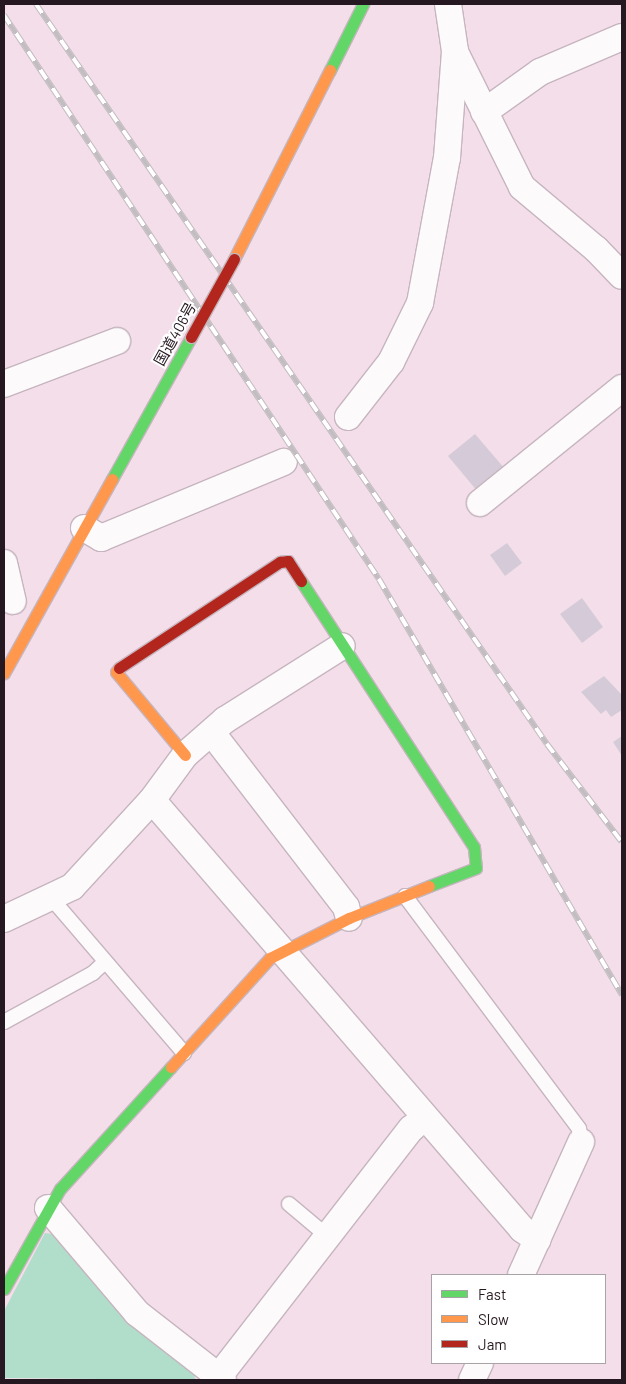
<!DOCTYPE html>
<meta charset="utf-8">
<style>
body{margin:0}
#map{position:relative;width:626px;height:1384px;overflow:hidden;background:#f4deea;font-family:Barlow,"Noto Sans JP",sans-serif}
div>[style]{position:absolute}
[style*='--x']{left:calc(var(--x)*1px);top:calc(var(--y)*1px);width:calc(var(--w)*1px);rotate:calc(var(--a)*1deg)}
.green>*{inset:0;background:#b1ddcb}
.building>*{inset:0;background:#d5cbd8}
.roads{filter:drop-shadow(1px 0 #c6b5be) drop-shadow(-1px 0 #c6b5be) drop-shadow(0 1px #c6b5be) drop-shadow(0 -1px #c6b5be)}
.lane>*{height:14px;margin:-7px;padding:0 7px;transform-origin:7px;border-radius:7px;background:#fdfafc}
.street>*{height:26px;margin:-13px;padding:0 13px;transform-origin:13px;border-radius:13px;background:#fdfafc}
.fast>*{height:11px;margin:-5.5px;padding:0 5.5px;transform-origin:5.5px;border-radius:5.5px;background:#63d668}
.slow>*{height:11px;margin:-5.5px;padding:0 5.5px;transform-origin:5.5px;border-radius:5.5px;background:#ff974d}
.jam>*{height:11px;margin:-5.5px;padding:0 5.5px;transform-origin:5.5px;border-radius:5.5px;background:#b3261e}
.rail>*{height:5.5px;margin-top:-2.75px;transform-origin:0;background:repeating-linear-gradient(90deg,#fff 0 11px,#c2bdc0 0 22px);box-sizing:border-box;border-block:1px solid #c2bdc0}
.bridges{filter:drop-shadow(1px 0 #c5b5b9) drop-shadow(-1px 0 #c5b5b9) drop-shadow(0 1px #c5b5b9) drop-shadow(0 -1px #c5b5b9)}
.jam-bridge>*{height:11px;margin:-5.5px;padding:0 5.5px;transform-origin:5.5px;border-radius:5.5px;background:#b3261e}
span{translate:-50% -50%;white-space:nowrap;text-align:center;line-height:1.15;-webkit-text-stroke:4px #fff;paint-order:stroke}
.street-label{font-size:15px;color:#261820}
.frame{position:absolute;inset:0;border:5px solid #261820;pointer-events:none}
.legend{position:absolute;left:431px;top:1274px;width:175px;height:90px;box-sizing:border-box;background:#fff;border:1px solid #a8a3a6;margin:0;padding:6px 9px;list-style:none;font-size:15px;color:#261820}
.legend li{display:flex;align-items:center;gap:10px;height:25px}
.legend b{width:25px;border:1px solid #a8a3a6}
</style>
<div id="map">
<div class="green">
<div style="clip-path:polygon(45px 1233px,59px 1235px,193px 1373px,196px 1380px,4px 1378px,4px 1311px)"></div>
</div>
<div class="building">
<div style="clip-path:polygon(475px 434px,505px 469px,478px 492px,448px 456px)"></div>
<div style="clip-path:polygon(507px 543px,522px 563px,505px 576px,490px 555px)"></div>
<div style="clip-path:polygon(582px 598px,603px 627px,582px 643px,560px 614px)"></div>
<div style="clip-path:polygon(604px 676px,622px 695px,622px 710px,611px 717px,606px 710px,601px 714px,581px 692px)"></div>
<div style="clip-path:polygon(622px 736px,622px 756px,613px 742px)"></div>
</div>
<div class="roads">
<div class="lane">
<div style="--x:405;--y:896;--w:291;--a:53.2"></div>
<div style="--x:579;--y:1129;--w:13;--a:81"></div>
<div style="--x:52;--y:899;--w:203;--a:49.4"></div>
<div style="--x:4;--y:1022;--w:102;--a:-28.8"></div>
<div style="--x:93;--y:973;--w:16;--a:-43"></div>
<div style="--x:289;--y:1204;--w:50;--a:40.1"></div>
</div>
<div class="street">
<div style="--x:456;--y:54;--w:148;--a:63.6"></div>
<div style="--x:522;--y:187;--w:97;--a:40"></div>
<div style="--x:596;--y:249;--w:37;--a:46"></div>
<div style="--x:484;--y:112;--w:69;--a:-35.5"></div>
<div style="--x:540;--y:72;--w:89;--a:-23.1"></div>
<div style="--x:4;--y:384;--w:121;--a:-20.8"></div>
<div style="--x:348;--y:417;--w:70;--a:-52"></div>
<div style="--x:391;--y:362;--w:66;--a:-63.8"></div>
<div style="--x:420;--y:303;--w:147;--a:-79.5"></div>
<div style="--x:447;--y:158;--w:107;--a:-85.7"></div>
<div style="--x:455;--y:51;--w:48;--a:-98.5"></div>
<div style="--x:480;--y:503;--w:183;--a:-39"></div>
<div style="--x:84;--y:528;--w:20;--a:30"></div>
<div style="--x:101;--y:538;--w:198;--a:-22.6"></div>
<div style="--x:4;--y:563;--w:39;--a:77"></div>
<div style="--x:212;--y:733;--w:220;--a:52.4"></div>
<div style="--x:346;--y:907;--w:11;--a:75"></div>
<div style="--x:152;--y:800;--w:567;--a:49.22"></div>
<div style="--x:522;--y:1229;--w:19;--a:35"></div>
<div style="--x:4;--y:919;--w:75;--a:-25.2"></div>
<div style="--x:72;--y:887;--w:118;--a:-47.4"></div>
<div style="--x:152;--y:800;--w:56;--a:-53.7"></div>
<div style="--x:185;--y:755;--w:53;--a:-41.2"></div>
<div style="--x:225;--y:720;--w:138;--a:-32.3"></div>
<div style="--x:48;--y:1208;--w:138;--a:49.7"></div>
<div style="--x:137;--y:1313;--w:109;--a:37.9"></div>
<div style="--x:521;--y:1275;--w:146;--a:-65.7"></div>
<div style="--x:216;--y:1380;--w:318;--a:-52.2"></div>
<div style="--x:411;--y:1129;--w:18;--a:-41"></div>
<div style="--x:472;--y:1380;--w:19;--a:-65"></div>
</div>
<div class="fast">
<div style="--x:330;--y:70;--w:74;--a:-63.4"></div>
<div style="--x:112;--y:479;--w:162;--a:-60.9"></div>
<div style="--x:301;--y:581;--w:317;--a:57"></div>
<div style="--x:474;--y:847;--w:21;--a:85"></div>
<div style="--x:476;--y:868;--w:50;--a:159"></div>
<div style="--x:4;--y:1289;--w:115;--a:-60.8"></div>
<div style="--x:60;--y:1189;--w:165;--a:-47.7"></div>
</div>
<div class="slow">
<div style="--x:234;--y:259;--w:212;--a:-63.1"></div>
<div style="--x:119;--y:668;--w:5;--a:127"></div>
<div style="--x:116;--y:672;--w:108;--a:50.3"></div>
<div style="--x:4;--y:673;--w:222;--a:-60.9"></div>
<div style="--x:171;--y:1067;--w:147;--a:-47.8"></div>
<div style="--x:270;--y:958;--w:89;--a:-26.9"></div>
<div style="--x:349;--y:918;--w:86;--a:-21.8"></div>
</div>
<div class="jam">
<div style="--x:119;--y:668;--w:193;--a:-33.4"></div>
<div style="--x:280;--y:562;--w:8;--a:-7"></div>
<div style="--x:288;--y:561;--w:24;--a:57"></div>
</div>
</div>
<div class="rail">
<div style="--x:36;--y:4;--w:899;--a:55.37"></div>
<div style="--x:547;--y:744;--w:123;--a:52.6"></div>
<div style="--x:4;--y:15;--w:677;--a:56.38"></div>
<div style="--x:379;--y:579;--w:482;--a:59.7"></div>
</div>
<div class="bridges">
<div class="jam-bridge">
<div style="--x:191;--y:337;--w:89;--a:-61.1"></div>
</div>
</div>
<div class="street-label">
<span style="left:175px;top:334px;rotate:-61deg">国道406号</span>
</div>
<div class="frame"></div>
<ul class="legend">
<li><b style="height:6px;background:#63d668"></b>Fast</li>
<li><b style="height:6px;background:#ff974d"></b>Slow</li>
<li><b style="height:6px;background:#b3261e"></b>Jam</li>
</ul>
</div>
